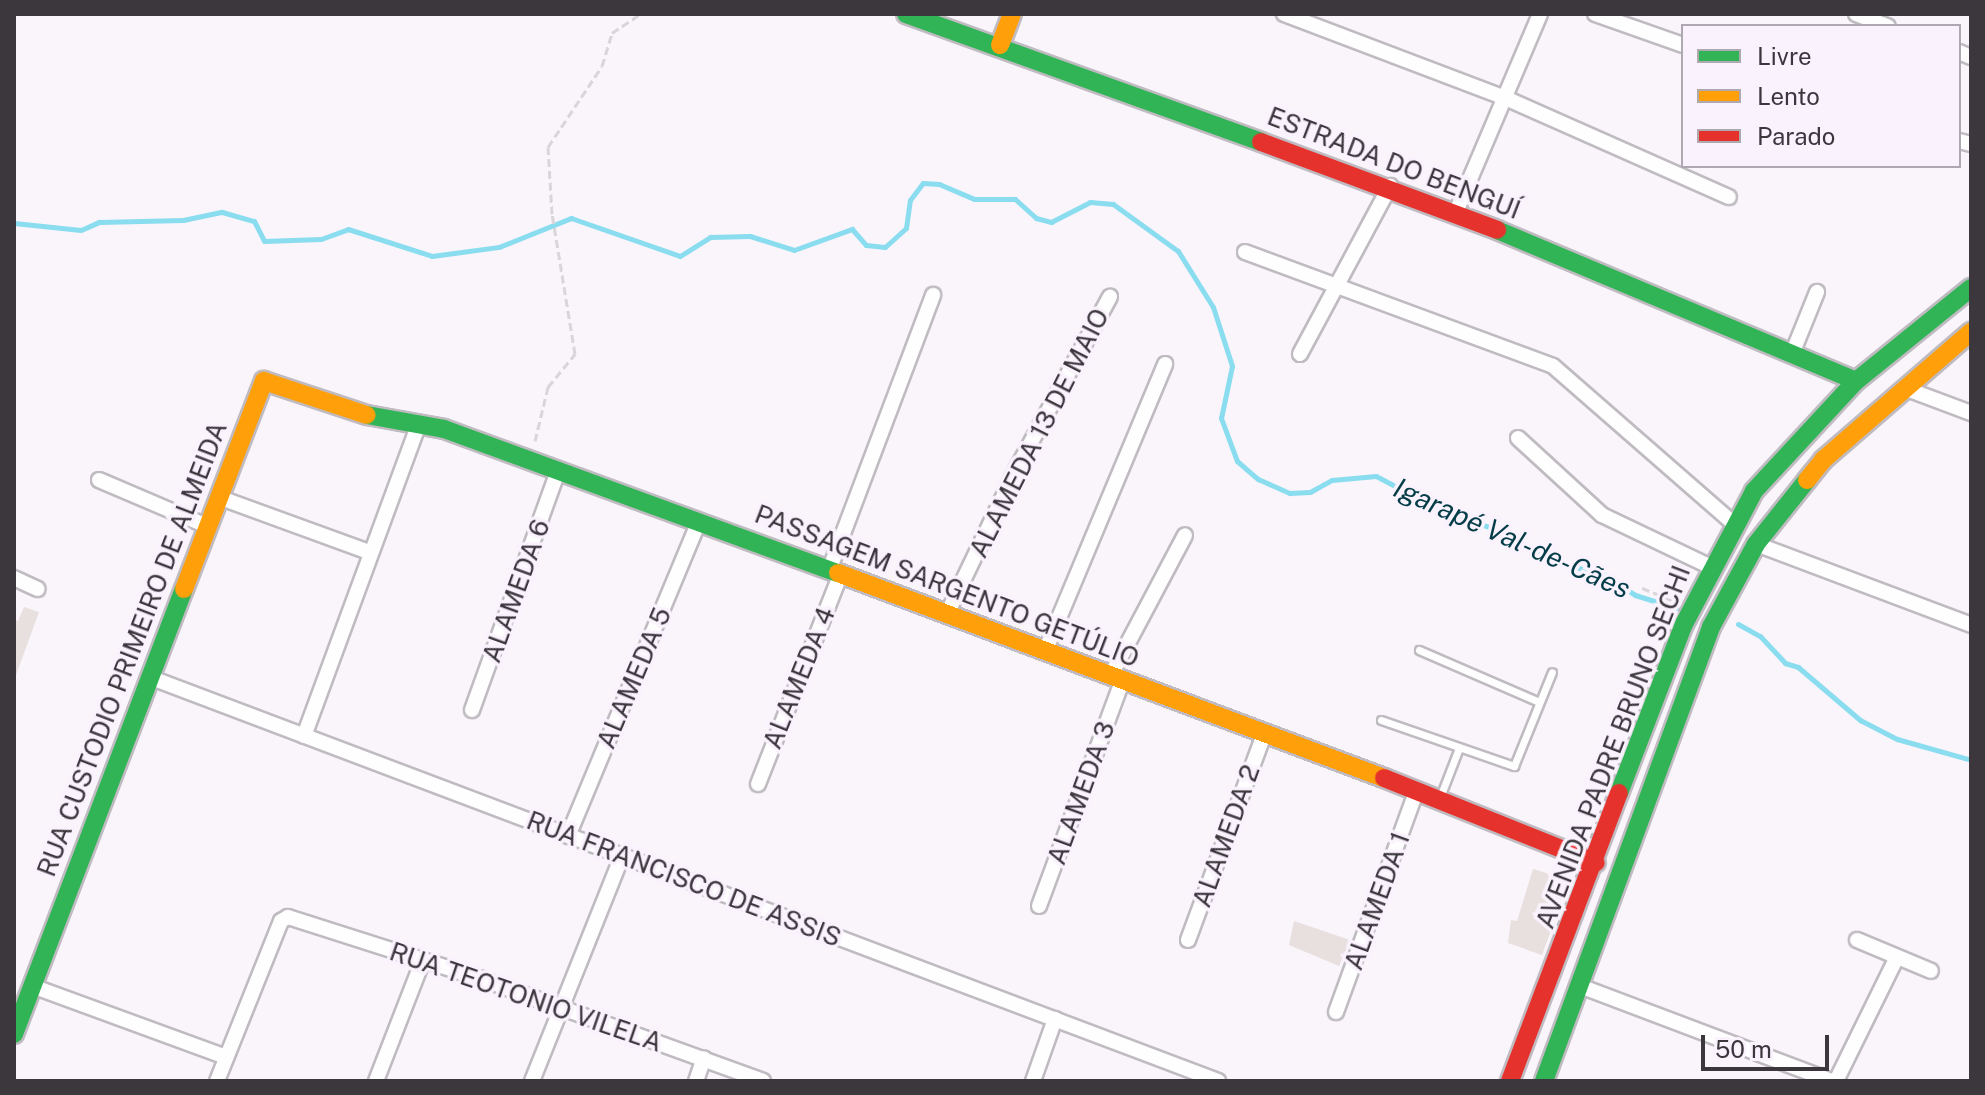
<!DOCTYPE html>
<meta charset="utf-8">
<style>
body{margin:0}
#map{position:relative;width:1985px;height:1095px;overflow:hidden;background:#f9f5fb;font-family:"Public Sans",sans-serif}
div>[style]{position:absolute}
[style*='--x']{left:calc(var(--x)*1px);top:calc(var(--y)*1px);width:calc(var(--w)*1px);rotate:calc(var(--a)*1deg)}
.stream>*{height:5px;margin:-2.5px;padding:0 2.5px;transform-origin:2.5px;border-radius:2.5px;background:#8adcef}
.building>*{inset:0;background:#e8dfdf}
.path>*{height:3px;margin-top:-1.5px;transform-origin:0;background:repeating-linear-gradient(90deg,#d8d6d9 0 8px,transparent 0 12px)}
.roads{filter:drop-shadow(2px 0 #bfbbc1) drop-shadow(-2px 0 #bfbbc1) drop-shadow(0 2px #bfbbc1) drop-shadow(0 -2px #bfbbc1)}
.lane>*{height:7px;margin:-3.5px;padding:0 3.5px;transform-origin:3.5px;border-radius:3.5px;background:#fefefe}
.street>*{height:14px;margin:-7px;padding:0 7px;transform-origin:7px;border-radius:7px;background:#fefefe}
.fast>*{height:18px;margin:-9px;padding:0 9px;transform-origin:9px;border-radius:9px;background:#30b455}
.slow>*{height:18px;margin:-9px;padding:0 9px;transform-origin:9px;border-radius:9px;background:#ff9f0a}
.jam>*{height:18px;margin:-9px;padding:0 9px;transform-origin:9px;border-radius:9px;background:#e5322d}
span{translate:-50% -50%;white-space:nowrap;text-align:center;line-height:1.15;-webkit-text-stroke:7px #faf3fd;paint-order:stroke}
.street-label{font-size:26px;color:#3b373d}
.water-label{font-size:28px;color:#043d48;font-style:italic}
.frame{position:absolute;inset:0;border:16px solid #3b373d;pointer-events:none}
.legend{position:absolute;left:1681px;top:24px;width:280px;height:144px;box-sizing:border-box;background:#faf3fd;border:2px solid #aea8b0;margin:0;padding:10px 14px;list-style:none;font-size:24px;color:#3b373d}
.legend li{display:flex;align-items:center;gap:16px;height:40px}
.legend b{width:40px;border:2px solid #aea8b0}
.scale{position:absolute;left:1701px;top:1035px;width:128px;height:36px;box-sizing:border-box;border:4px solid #3b373d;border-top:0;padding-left:10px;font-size:24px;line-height:28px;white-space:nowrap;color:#3b373d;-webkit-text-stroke:6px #faf3fd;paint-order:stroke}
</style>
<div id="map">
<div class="stream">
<div style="--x:14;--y:223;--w:67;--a:6"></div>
<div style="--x:81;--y:230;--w:20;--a:-24"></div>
<div style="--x:99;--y:222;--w:84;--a:-1.4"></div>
<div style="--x:183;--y:220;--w:40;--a:-12"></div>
<div style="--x:222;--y:212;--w:33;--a:16"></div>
<div style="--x:254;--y:221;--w:22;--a:63"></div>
<div style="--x:264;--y:241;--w:57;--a:-2"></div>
<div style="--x:321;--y:239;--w:29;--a:-20"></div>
<div style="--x:348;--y:229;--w:88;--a:17.8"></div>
<div style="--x:432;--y:256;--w:68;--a:-7.7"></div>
<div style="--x:499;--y:247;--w:78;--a:-21.9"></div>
<div style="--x:571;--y:218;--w:115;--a:19.2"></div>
<div style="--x:680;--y:256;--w:36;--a:-32"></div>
<div style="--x:710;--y:237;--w:40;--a:-1.4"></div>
<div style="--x:750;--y:236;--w:46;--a:17.7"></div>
<div style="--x:794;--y:250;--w:62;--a:-19.9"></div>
<div style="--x:852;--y:229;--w:21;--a:49"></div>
<div style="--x:866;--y:245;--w:19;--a:6"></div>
<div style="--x:885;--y:247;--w:28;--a:-42"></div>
<div style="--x:906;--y:228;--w:28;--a:-82"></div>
<div style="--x:910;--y:200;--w:21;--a:-53"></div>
<div style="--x:923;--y:183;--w:16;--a:4"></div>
<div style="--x:939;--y:184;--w:38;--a:23"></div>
<div style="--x:974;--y:199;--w:41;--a:0"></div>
<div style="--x:1015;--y:199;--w:28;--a:42"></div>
<div style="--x:1036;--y:218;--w:16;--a:15"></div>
<div style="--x:1051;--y:222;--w:44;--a:-27.1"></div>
<div style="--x:1090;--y:202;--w:23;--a:5"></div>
<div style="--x:1113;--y:204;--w:80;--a:35.9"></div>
<div style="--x:1178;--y:251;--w:66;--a:58"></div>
<div style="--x:1213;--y:307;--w:62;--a:72.1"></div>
<div style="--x:1232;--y:366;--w:53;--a:101.9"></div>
<div style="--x:1221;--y:418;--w:46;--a:69.6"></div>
<div style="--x:1237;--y:461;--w:28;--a:41"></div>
<div style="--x:1258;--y:479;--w:35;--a:24"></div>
<div style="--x:1290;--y:493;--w:20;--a:-3"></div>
<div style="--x:1310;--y:492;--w:25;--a:-29"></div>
<div style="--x:1332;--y:480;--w:44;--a:-5.2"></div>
<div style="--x:1376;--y:476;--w:79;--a:27.9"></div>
<div style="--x:1446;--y:513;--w:62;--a:17.9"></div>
<div style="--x:1505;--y:532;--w:48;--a:33"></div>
<div style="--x:1545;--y:558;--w:64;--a:16.4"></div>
<div style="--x:1606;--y:576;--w:35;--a:33"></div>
<div style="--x:1635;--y:595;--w:50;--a:17.4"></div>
<div style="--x:1738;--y:624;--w:25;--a:29"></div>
<div style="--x:1760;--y:636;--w:37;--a:47"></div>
<div style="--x:1785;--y:663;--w:14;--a:17"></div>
<div style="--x:1798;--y:667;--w:82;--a:40.5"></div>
<div style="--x:1860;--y:720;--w:42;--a:27.2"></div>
<div style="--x:1897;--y:739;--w:77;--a:15.8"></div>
</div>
<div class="building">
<div style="clip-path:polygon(24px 607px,39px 612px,16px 675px,14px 620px,18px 621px)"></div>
<div style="clip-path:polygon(1533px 869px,1566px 879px,1543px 926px,1552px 928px,1542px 955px,1508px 943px,1511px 920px,1517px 921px)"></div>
<div style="clip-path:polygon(1294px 921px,1350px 940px,1339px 966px,1289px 945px)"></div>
</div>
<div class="path">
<div style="--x:535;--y:441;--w:56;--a:-76.5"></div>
<div style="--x:548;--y:387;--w:43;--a:-50.7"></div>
<div style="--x:575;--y:354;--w:142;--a:-99.3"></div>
<div style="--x:552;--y:214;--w:67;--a:-93.4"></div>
<div style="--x:548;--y:147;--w:97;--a:-56.3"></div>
<div style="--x:602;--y:66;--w:34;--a:-73"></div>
<div style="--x:612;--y:33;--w:34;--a:-34"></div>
<div style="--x:1642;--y:588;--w:35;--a:22"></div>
</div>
<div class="roads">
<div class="lane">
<div style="--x:1419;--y:650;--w:131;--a:23.4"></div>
<div style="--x:1381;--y:720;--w:141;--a:19.1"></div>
<div style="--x:1514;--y:766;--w:101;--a:-68"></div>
<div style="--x:1440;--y:797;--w:53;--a:-68.8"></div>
</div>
<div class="street">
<div style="--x:1284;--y:14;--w:234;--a:20.8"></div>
<div style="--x:1503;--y:97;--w:247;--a:23.9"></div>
<div style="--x:1595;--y:14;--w:93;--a:19.4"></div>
<div style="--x:1856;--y:14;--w:34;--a:21"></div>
<div style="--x:1959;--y:52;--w:13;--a:23"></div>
<div style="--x:1959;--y:141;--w:12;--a:14"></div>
<div style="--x:1456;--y:212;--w:215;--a:-67"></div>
<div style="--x:1245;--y:252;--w:328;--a:20.3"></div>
<div style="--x:1553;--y:366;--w:240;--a:41.1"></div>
<div style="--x:1300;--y:354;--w:191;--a:-61.8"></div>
<div style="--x:1792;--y:354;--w:67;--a:-68"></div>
<div style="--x:1904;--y:388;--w:72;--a:20.5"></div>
<div style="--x:1518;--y:438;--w:114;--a:42.5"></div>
<div style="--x:1602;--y:515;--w:121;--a:25.5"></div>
<div style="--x:99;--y:480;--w:117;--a:23.1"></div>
<div style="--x:218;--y:497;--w:161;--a:20"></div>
<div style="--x:1756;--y:544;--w:230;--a:20.6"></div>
<div style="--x:830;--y:568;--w:292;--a:-69.3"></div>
<div style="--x:14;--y:578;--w:26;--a:25"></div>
<div style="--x:948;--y:612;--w:160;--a:-64.4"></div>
<div style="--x:1017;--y:468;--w:195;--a:-61.5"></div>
<div style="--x:1046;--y:649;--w:309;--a:-67.3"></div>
<div style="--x:1111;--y:675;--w:158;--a:-62.1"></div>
<div style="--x:149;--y:677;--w:1143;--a:20.7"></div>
<div style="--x:472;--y:710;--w:254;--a:-70.2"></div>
<div style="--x:304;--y:736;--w:333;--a:-69.8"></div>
<div style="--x:758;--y:784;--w:227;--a:-68.5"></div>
<div style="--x:568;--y:836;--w:341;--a:-67.4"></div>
<div style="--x:1039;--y:906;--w:242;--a:-69.7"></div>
<div style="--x:1188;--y:940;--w:222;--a:-69.7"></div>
<div style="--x:1857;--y:940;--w:80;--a:22.7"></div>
<div style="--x:32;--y:986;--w:207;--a:20.1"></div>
<div style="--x:1580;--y:986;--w:269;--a:20.7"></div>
<div style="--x:1336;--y:1012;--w:236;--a:-70"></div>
<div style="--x:217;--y:1081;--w:172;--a:-68.2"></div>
<div style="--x:281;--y:921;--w:8;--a:-30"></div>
<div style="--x:288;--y:917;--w:201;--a:17.7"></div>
<div style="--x:479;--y:978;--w:302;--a:19.9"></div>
<div style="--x:376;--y:1081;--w:130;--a:-68.8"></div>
<div style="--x:532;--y:1081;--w:242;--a:-68.2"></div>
<div style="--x:696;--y:1081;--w:24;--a:-71"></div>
<div style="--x:1033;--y:1081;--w:66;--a:-70.5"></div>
<div style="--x:1836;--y:1081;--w:138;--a:-63.8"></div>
</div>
<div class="fast">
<div style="--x:906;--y:14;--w:377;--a:19.8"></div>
<div style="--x:1497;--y:230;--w:389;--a:22.8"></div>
<div style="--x:367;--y:415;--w:78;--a:10.3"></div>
<div style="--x:444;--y:429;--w:419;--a:20.1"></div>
<div style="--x:1619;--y:793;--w:181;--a:-69"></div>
<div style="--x:1684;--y:624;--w:150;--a:-62.2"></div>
<div style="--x:1754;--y:491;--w:150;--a:-47.2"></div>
<div style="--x:1856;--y:381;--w:148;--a:-39"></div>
<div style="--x:14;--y:1034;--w:476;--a:-69.1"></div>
<div style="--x:1544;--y:1081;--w:484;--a:-69.8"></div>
<div style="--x:1711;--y:627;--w:94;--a:-61.5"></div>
<div style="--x:1756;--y:544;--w:82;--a:-51.4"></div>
</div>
<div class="slow">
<div style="--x:1000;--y:45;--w:33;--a:-69"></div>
<div style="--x:1807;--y:480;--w:26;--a:-51"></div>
<div style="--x:1823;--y:460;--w:196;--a:-40.9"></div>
<div style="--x:838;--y:573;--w:583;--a:20.58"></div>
<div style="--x:184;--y:589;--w:223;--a:-69"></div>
<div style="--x:264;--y:381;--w:108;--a:18.3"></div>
</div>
<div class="jam">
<div style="--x:1261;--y:142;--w:252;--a:20.4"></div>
<div style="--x:1384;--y:778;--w:228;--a:21.8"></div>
<div style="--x:1510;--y:1081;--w:308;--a:-69.3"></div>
</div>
</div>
<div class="street-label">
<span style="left:1394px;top:163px;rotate:21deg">ESTRADA DO BENGUÍ</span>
<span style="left:1039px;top:433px;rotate:-63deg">ALAMEDA 13 DE MAIO</span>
<span style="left:947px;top:586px;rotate:21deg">PASSAGEM SARGENTO GETÚLIO</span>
<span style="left:516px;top:591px;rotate:-70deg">ALAMEDA 6</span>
<span style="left:132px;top:649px;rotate:-69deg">RUA CUSTODIO PRIMEIRO DE ALMEIDA</span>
<span style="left:634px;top:678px;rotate:-67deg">ALAMEDA 5</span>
<span style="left:799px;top:678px;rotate:-68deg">ALAMEDA 4</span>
<span style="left:1613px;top:747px;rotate:-69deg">AVENIDA PADRE BRUNO SECHI</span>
<span style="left:1081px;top:793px;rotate:-70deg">ALAMEDA 3</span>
<span style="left:1226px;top:836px;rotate:-70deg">ALAMEDA 2</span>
<span style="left:684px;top:879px;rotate:21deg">RUA FRANCISCO DE ASSIS</span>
<span style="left:1377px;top:901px;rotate:-70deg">ALAMEDA 1</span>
<span style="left:526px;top:997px;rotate:19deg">RUA TEOTONIO VILELA</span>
</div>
<div class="water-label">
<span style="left:1512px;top:538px;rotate:24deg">Igarapé Val-de-Cães</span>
</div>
<div class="frame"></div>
<ul class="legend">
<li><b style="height:10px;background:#30b455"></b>Livre</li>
<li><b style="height:10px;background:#ff9f0a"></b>Lento</li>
<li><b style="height:10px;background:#e5322d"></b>Parado</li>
</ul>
<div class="scale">50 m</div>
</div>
